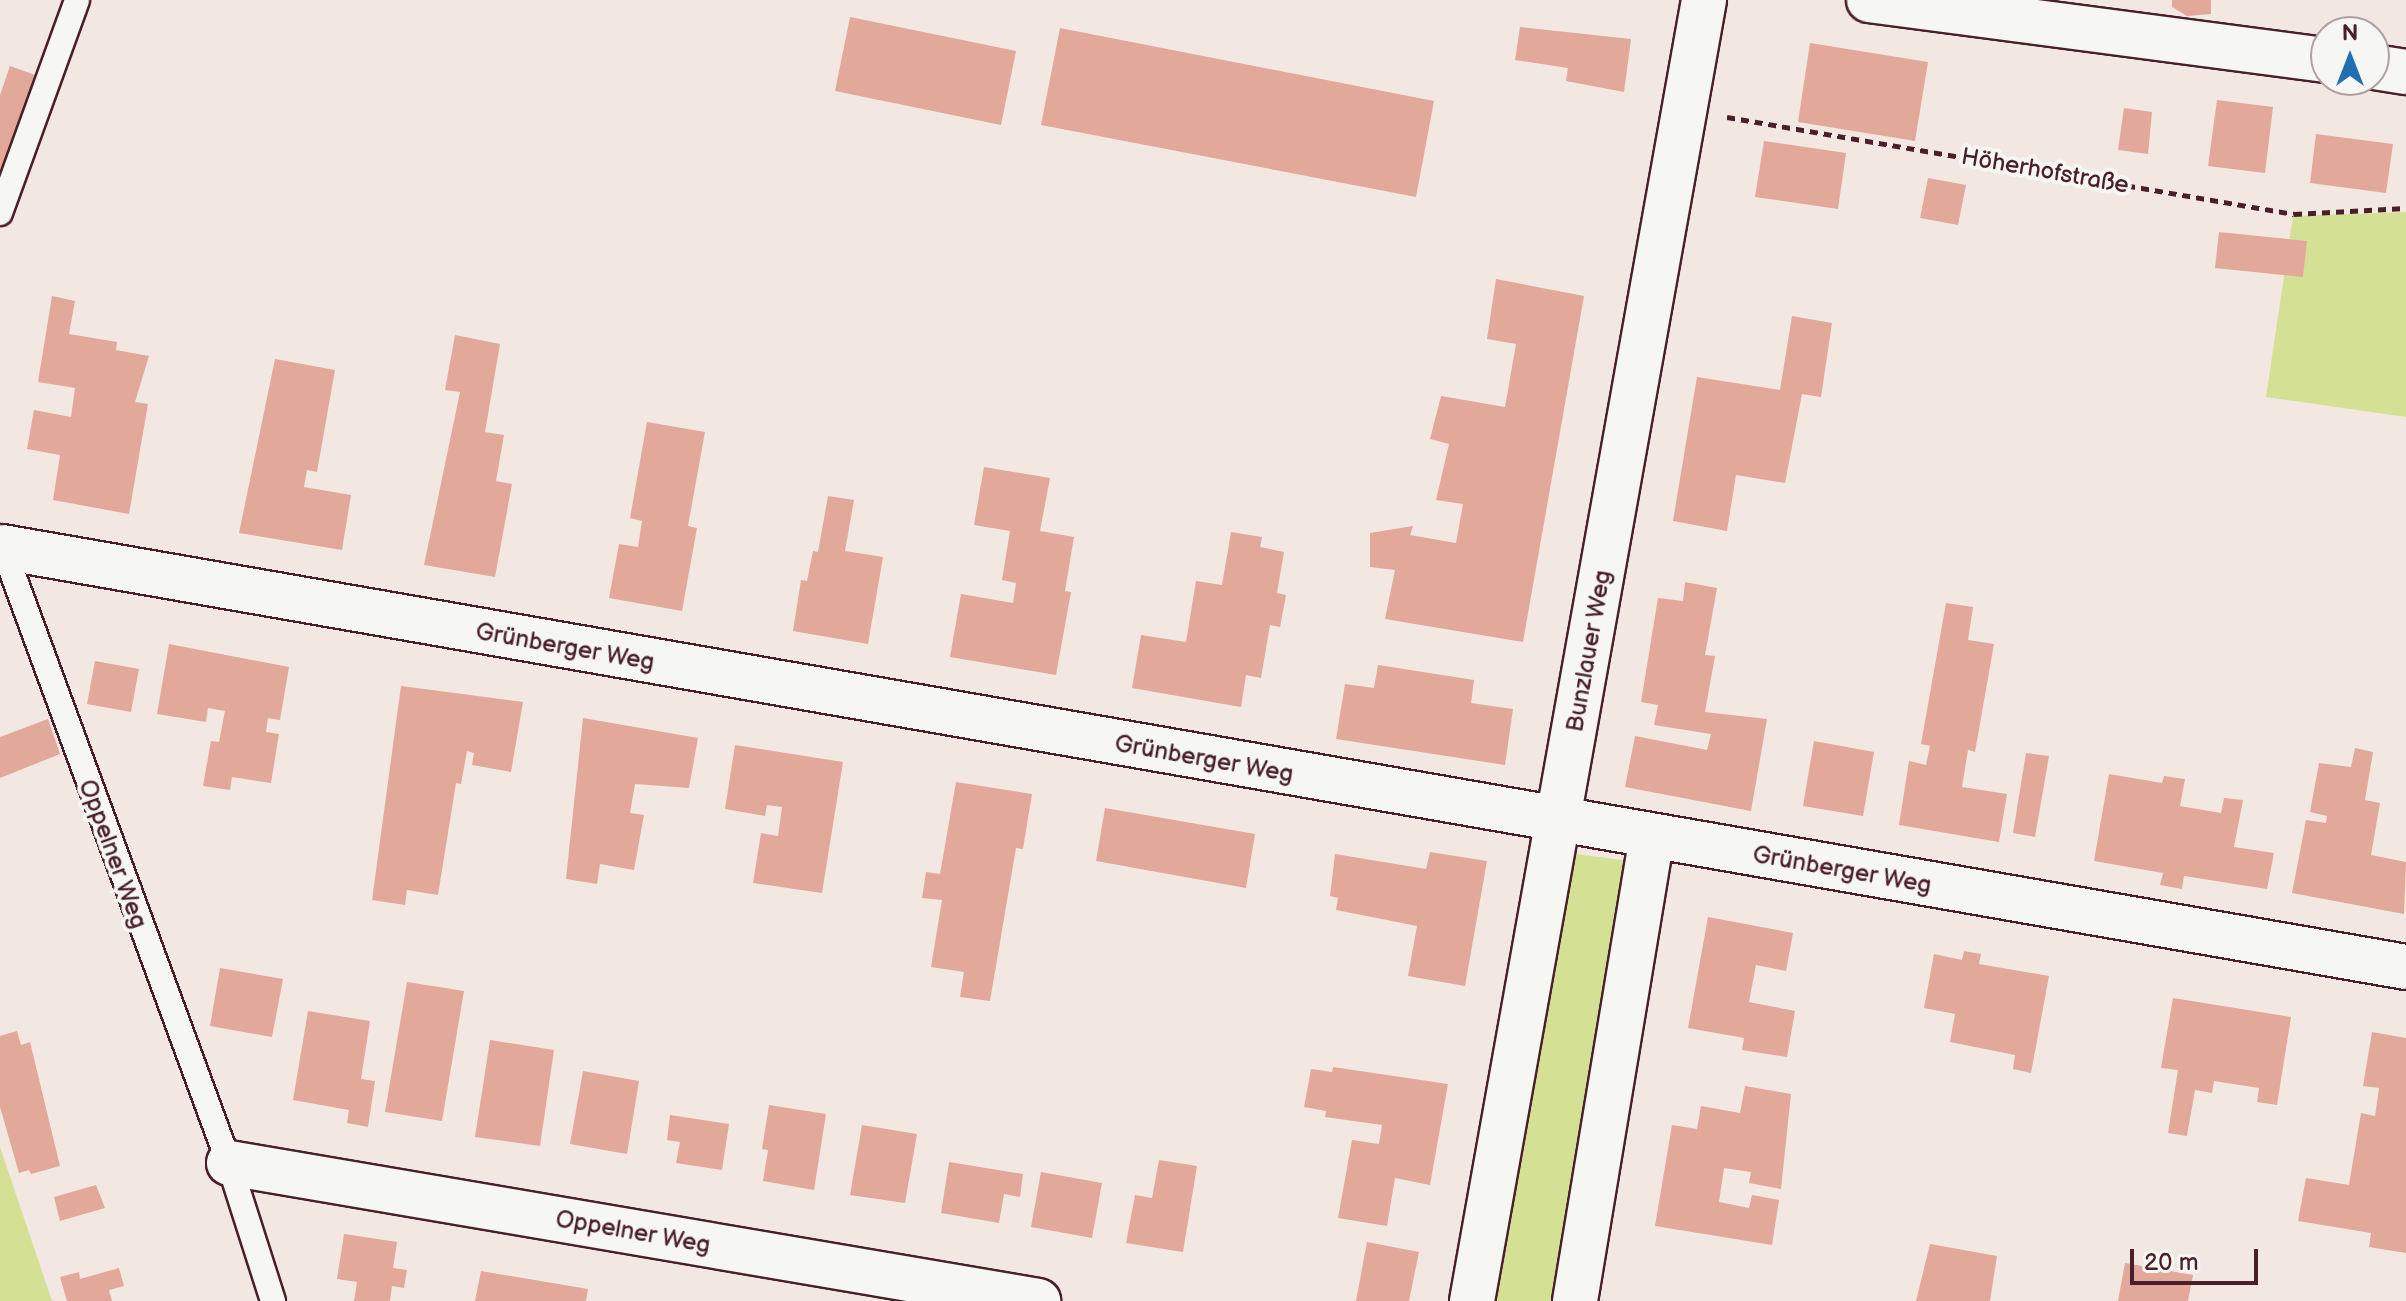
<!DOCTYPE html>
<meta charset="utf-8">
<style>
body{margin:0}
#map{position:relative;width:2406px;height:1301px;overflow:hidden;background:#f2e7e1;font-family:"Balsamiq Sans",sans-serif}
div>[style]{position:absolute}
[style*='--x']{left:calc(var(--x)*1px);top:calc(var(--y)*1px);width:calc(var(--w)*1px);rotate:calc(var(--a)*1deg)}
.green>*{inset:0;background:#d4e194}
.building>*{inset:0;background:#e2a99b}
.path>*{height:5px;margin-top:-2.5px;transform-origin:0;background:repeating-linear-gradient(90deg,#4a1f2b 0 8px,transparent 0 14px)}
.roads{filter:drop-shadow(2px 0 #4a1f2b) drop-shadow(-2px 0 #4a1f2b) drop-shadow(0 2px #4a1f2b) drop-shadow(0 -2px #4a1f2b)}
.lane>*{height:24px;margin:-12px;padding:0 12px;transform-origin:12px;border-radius:12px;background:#f6f6f2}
.street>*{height:44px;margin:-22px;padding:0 22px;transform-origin:22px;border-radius:22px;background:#f6f6f2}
.secondary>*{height:44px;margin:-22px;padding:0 22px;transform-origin:22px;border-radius:22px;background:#f6f6f2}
span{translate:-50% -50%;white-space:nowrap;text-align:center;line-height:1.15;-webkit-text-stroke:8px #f6f6f2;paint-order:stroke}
.street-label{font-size:24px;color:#4a1f2b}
.north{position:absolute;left:2310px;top:16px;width:80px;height:80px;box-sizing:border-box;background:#f6f6f2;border:2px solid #b1a0a2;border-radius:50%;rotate:0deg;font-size:22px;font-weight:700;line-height:32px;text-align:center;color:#4a1f2b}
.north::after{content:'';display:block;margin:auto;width:28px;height:36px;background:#1f6fb2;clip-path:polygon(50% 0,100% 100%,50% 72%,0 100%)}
.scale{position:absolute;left:2130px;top:1249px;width:128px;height:36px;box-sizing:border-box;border:4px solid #4a1f2b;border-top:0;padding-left:10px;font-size:24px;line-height:28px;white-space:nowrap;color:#4a1f2b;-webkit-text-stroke:6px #f6f6f2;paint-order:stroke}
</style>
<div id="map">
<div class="green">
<div style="clip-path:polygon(2406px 212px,2406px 417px,2266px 397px,2293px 216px)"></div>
<div style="clip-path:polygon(1569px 853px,1629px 861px,1555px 1301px,1492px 1301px)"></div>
<div style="clip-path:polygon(0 1147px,52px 1301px,0 1301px)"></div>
</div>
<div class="building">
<div style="clip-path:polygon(2172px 0,2211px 0,2211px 14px,2187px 16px,2172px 7px)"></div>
<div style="clip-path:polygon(850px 17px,1016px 51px,1001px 125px,835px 91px)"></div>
<div style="clip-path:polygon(1520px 27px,1631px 39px,1624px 92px,1566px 81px,1568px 68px,1515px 60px)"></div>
<div style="clip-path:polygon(1060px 28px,1434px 101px,1416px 197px,1041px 125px)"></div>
<div style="clip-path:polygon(1810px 43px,1928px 62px,1915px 141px,1798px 122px)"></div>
<div style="clip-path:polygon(10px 66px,38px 76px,0 185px,0 95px)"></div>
<div style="clip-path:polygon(2217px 100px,2273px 107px,2265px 173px,2208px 166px)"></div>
<div style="clip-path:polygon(2124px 108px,2152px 112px,2148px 154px,2118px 150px)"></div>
<div style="clip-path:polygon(2316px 134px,2393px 144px,2386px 193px,2310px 183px)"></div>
<div style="clip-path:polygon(1764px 141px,1846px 153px,1838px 209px,1755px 197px)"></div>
<div style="clip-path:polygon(1928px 178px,1966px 185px,1958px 225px,1920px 218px)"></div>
<div style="clip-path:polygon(2219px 232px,2307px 241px,2303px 277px,2215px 268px)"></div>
<div style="clip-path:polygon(1496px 279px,1584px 296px,1523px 642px,1385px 619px,1395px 570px,1370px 567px,1370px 533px,1413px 526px,1410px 535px,1456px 543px,1463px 504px,1436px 500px,1449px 444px,1430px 439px,1441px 396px,1505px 407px,1516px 344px,1487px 339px)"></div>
<div style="clip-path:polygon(52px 296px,75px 301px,69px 334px,117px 342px,116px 350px,149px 356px,135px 402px,148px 404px,129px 514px,53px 500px,60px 455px,27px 449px,34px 410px,71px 417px,75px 388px,38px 382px)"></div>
<div style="clip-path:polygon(1792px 316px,1832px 323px,1821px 397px,1802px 394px,1785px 483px,1736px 475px,1727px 531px,1673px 521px,1697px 377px,1780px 390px)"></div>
<div style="clip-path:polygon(455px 335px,500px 344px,485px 432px,504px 435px,496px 481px,512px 484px,495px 577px,424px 565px,460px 392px,445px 390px)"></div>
<div style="clip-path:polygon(275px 359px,335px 370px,317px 472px,307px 470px,304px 487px,351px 495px,342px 550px,239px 533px)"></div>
<div style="clip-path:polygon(647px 422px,705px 432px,688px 526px,697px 528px,682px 611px,609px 598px,619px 544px,638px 547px,642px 521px,630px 518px)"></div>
<div style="clip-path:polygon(984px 467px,1050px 478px,1040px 531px,1074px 537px,1065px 591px,1071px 592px,1056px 675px,950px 657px,961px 594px,1013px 603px,1016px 583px,1002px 580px,1010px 531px,974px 525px)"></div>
<div style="clip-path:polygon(828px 496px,854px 500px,845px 551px,883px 557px,868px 644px,793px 631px,801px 580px,807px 581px,813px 551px,818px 552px)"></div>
<div style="clip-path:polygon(1231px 532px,1262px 537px,1260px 547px,1284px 552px,1277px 593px,1286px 595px,1280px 627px,1270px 625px,1261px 678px,1246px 675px,1241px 707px,1132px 688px,1141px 635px,1186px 642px,1196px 581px,1222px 585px)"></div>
<div style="clip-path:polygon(1685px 582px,1717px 588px,1705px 655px,1715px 656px,1705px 712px,1767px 719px,1751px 811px,1625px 787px,1635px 736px,1707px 750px,1711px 734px,1654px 725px,1658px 705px,1641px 702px,1658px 598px,1683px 601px)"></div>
<div style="clip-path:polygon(1946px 603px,1973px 607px,1968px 640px,1994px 644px,1975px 752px,1968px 750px,1962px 787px,2007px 794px,1999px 842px,1899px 825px,1909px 761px,1926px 765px,1930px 746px,1921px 744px)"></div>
<div style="clip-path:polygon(169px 644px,289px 667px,280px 720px,268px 718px,266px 732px,279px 734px,271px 783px,232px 777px,230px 790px,203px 786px,211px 741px,219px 742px,225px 711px,208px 708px,206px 722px,157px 714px)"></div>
<div style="clip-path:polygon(95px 661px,139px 669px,131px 712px,87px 704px)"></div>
<div style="clip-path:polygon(1378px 665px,1474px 680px,1471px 703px,1513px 709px,1505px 765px,1336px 739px,1345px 684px,1374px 688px)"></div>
<div style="clip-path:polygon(401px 686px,523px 702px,511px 772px,472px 765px,474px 753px,467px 751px,461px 784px,456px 783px,438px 895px,407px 890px,405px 905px,372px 900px)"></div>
<div style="clip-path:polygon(583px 718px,698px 738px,689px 788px,635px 784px,630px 813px,644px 815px,634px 870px,600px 864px,597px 884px,566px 879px)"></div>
<div style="clip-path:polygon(48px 719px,60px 754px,0 778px,0 737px)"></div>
<div style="clip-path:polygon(1814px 741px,1874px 752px,1863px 816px,1803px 806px)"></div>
<div style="clip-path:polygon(735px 745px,843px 762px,822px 893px,753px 883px,761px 833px,778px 836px,782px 807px,767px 805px,765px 816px,725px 809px)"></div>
<div style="clip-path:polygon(2355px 748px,2373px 752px,2365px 800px,2380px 803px,2371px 855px,2406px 862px,2404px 914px,2292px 893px,2306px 820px,2326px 823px,2327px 816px,2310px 812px,2319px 763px,2351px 767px)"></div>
<div style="clip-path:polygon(2026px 753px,2049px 756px,2035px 837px,2013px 833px)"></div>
<div style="clip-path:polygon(2109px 774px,2162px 783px,2164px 776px,2185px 779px,2180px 806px,2221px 813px,2224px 798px,2243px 800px,2234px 847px,2274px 853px,2267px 889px,2184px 876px,2182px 889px,2160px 885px,2163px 873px,2094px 861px)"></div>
<div style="clip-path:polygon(956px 782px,1032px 794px,1023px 849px,1016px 848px,990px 1001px,960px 997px,964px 972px,931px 967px,942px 900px,922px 898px,926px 872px,940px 874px)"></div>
<div style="clip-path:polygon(1105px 808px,1255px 834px,1246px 888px,1096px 861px)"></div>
<div style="clip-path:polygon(1430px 852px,1487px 861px,1465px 986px,1408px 976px,1417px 926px,1336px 910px,1338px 898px,1330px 896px,1335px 854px,1426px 869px)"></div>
<div style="clip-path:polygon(1708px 917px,1793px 933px,1786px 971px,1756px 965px,1749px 1002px,1795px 1011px,1787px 1057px,1742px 1050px,1744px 1038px,1688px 1028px)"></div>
<div style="clip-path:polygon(1964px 951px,1981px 954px,1979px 964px,2049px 976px,2031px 1073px,2013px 1069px,2015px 1055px,1950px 1042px,1955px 1014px,1924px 1008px,1934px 954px,1962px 960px)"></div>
<div style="clip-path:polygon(220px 968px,283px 979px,272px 1037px,210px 1026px)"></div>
<div style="clip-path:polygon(407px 982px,464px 991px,442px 1121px,385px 1112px)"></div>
<div style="clip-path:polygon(2173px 998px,2291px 1017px,2277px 1105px,2257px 1102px,2259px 1088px,2214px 1081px,2212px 1093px,2195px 1090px,2187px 1136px,2168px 1133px,2178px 1070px,2161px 1068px)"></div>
<div style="clip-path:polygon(308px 1011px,370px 1021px,361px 1079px,375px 1081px,368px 1127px,347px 1123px,349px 1110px,293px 1100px)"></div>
<div style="clip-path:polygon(17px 1031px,21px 1045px,30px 1042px,60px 1166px,31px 1174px,29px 1170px,19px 1173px,0 1107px,0 1036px)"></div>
<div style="clip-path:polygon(2372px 1032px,2406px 1038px,2406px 1253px,2369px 1247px,2371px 1233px,2298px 1221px,2306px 1178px,2349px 1185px,2361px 1113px,2375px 1116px,2379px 1088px,2363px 1086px)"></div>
<div style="clip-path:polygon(490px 1040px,554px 1050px,540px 1146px,475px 1137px)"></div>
<div style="clip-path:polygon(1333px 1067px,1448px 1084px,1430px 1185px,1395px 1178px,1387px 1226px,1338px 1218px,1352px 1140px,1379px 1144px,1382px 1125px,1325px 1117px,1326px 1111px,1304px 1107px,1311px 1069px,1332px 1072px)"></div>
<div style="clip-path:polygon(583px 1071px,639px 1081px,627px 1154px,570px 1144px)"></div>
<div style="clip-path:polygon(1745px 1086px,1791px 1094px,1781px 1189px,1749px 1183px,1751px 1172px,1724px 1168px,1719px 1202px,1749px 1208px,1752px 1195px,1779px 1200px,1772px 1245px,1655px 1226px,1672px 1125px,1697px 1129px,1701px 1106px,1740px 1113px)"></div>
<div style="clip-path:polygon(769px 1105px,826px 1114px,814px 1190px,763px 1181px,768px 1150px,762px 1149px)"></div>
<div style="clip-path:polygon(670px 1115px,729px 1124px,722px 1170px,676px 1163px,680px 1142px,667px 1140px)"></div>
<div style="clip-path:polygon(862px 1125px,917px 1134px,905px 1203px,850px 1195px)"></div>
<div style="clip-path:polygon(1159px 1160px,1197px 1166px,1183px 1252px,1126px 1243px,1135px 1195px,1152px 1198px)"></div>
<div style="clip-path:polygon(949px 1162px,1023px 1174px,1020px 1197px,1004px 1194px,999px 1223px,941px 1213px)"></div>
<div style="clip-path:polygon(1041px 1172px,1102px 1183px,1092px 1238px,1031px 1227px)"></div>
<div style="clip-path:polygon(96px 1185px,105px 1208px,60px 1221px,54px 1197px)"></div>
<div style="clip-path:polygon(344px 1234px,397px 1242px,393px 1268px,407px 1270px,404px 1288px,392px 1286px,390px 1301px,354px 1301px,357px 1282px,337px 1279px)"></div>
<div style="clip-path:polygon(1367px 1242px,1419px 1252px,1409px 1301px,1356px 1301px)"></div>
<div style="clip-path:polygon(1930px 1244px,1997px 1256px,1990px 1301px,1916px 1301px)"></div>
<div style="clip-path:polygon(2125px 1263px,2193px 1275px,2188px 1301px,2118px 1301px)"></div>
<div style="clip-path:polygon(119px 1268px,124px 1286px,109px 1290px,112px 1301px,67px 1301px,60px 1277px,79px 1272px,80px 1279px)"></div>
<div style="clip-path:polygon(481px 1271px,588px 1289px,586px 1301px,475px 1301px)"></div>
</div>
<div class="path">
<div style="--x:1727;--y:117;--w:575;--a:9.71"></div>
<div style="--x:2294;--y:214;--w:112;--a:-3.1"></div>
</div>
<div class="roads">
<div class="lane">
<div style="--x:0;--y:213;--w:226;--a:-70.1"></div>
<div style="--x:1;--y:542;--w:662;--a:69.84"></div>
<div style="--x:229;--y:1163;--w:145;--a:72.3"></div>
</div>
<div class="street">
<div style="--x:2;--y:547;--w:2440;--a:9.91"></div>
<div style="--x:229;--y:1163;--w:821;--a:9.68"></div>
<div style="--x:1472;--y:1301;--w:1322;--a:-79.89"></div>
<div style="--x:1575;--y:1301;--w:470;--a:-80.6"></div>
</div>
<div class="secondary">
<div style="--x:1869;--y:0;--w:461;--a:7.5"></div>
<div style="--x:2374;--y:67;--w:32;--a:9"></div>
</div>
</div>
<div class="street-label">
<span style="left:2045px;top:171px;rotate:10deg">Höherhofstraße</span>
<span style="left:565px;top:647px;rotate:10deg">Grünberger Weg</span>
<span style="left:1589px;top:651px;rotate:-80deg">Bunzlauer Weg</span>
<span style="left:1204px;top:759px;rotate:10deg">Grünberger Weg</span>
<span style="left:113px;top:854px;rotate:70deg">Oppelner Weg</span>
<span style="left:1842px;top:870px;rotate:10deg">Grünberger Weg</span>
<span style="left:633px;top:1232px;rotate:10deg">Oppelner Weg</span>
</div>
<div class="north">N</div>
<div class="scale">20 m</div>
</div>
